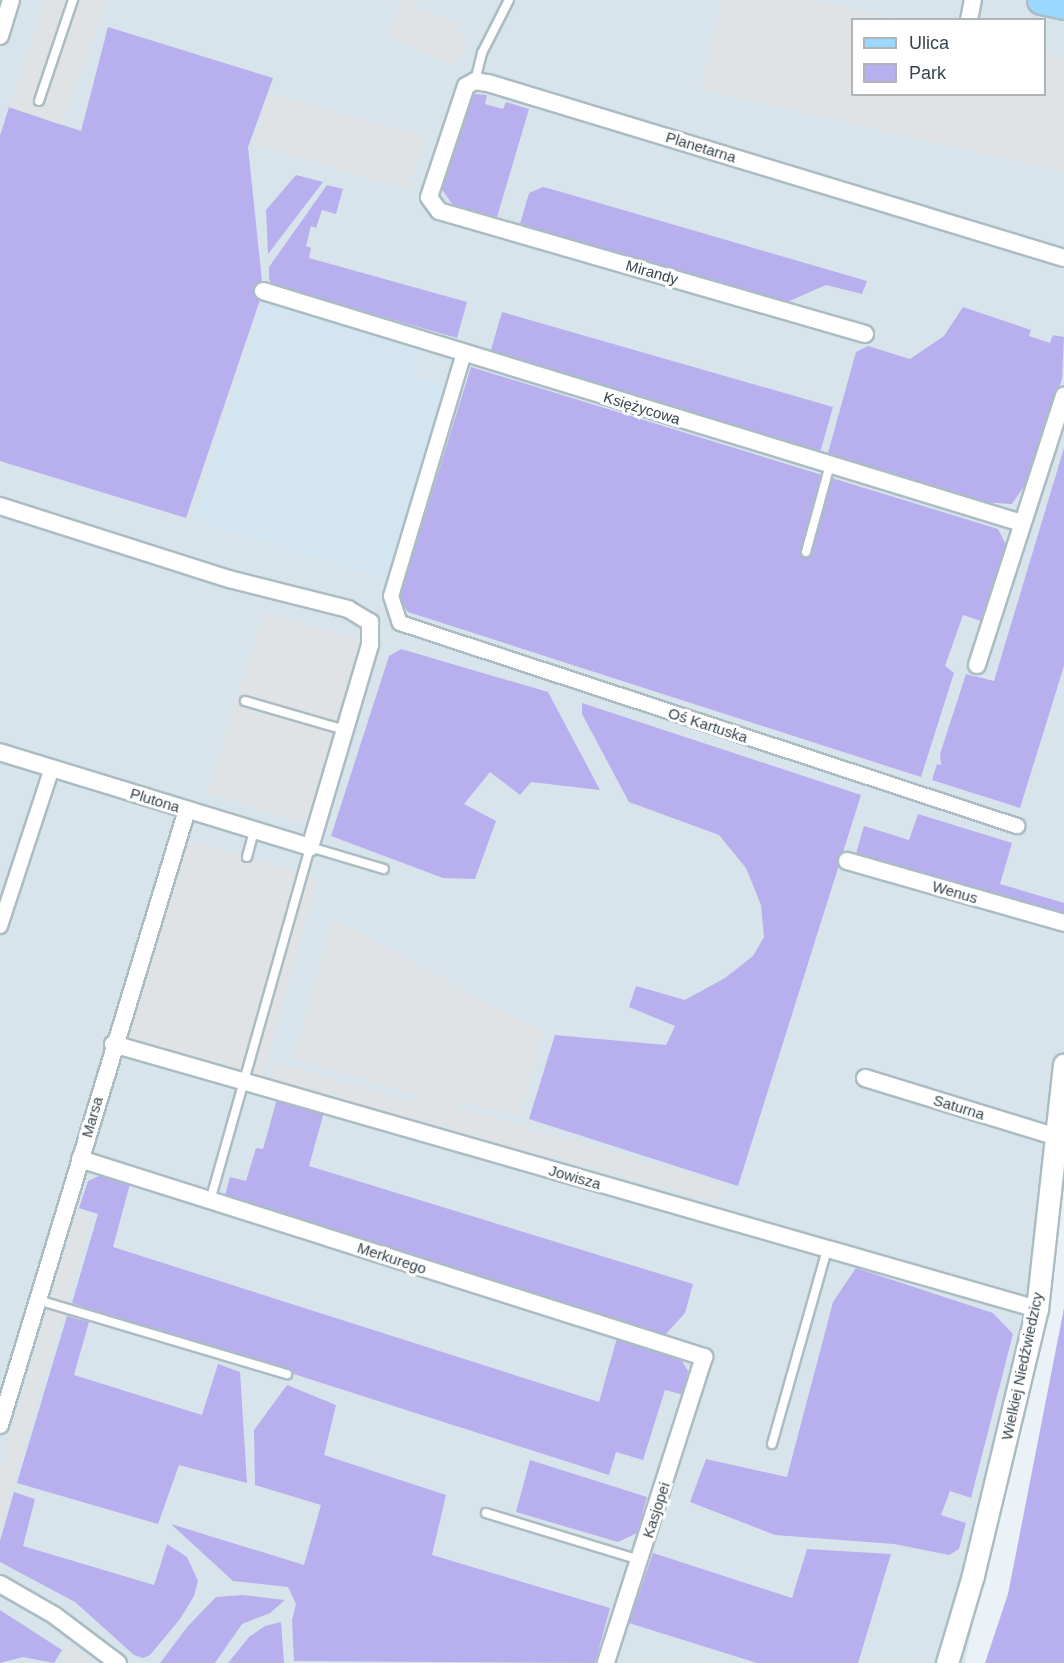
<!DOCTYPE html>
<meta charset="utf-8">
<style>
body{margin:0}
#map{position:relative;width:1064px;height:1663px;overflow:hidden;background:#eaf2f7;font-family:Arial,sans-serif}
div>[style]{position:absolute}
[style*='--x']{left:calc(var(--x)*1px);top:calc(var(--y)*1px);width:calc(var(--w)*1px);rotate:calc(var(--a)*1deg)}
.residential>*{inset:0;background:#d8e4eb}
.education>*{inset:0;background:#d3e5f1}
.green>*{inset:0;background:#b8afee}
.parking>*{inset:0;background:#dfe3e5}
.roads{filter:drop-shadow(2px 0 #abbcc3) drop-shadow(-2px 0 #abbcc3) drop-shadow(0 2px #abbcc3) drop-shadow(0 -2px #abbcc3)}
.service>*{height:8px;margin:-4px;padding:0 4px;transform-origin:4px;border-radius:4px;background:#fff}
.pedestrian>*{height:14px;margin:-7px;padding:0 7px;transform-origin:7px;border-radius:7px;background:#fff}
.minor>*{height:16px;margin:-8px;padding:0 8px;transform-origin:8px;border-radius:8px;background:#fff}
.tertiary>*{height:21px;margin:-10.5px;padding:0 10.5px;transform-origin:10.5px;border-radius:10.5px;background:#fff}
.primary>*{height:27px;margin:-13.5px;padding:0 13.5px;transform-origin:13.5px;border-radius:13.5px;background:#9bd7ff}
span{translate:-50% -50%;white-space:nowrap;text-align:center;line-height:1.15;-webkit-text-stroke:6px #fff;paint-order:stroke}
.street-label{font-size:15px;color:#37464c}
.legend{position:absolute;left:851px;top:18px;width:195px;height:78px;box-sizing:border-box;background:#fff;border:2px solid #afb5b7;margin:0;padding:8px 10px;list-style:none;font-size:18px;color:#37464c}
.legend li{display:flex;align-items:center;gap:12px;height:30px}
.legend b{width:30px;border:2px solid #afb5b7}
</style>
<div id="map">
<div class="residential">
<div style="clip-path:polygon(evenodd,0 0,1064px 0,1064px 1151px,965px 1663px,0 1663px,0 0,852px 20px,1044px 20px,1044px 94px,852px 94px,852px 20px)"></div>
</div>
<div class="education">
<div style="clip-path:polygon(263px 300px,419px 349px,410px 377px,446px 388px,386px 580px,194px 519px)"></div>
</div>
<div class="green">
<div style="clip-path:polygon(108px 27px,273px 78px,248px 147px,263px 291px,186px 518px,0 461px,0 136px,9px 107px,81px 131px)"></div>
<div style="clip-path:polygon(472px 94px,487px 95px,485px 104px,503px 109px,506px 102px,529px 109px,497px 217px,453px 205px,440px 187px)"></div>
<div style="clip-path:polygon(296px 175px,323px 182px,268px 254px,266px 210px)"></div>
<div style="clip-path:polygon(327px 185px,343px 189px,336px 214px,322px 210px,316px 228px,311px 226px,306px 246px,311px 248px,309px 258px,467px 302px,457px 338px,328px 301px,326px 306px,274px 288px,269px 279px,269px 267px)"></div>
<div style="clip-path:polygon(543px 187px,558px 191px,867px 281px,862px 294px,826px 285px,787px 302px,520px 224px,529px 193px)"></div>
<div style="clip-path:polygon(963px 307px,1031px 330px,1029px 336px,1050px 343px,1053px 335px,1064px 337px,1062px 379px,1028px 480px,1012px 504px,979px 502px,828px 453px,856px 352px,868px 346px,910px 359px,944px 336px)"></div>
<div style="clip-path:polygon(502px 312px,833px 407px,819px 456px,490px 353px)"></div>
<div style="clip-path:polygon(471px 367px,998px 529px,1007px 547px,981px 621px,963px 615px,945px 666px,954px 673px,921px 777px,408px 612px,399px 599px)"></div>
<div style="clip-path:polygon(1064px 448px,1064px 666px,1020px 808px,932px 780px,937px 764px,941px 765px,940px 754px,966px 674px,994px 681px)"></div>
<div style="clip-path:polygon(401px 649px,548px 692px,600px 790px,531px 782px,520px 795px,490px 772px,464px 804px,496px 821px,475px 879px,443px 878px,331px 836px,389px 656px)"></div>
<div style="clip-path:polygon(582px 703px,861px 795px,738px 1186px,529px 1119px,555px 1035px,666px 1045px,675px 1026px,629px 1007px,636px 986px,685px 1000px,725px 978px,753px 956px,764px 937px,761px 905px,746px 868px,719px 835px,629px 802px,582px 714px)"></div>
<div style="clip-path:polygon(918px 814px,1012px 843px,1000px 884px,1064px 903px,1064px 920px,855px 857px,864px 826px,909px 840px)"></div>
<div style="clip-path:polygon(277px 1099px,324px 1112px,309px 1166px,693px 1284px,685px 1313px,665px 1335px,225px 1195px,230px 1177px,246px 1181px,256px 1148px,263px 1149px)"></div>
<div style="clip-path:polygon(101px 1175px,130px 1184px,113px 1247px,599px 1402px,617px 1338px,682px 1361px,688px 1371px,684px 1395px,665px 1390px,643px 1460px,616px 1452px,609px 1475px,72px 1303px,98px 1214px,79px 1208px,88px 1181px)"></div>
<div style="clip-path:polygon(856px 1268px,993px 1313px,1013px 1334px,971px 1498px,950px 1491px,941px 1515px,966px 1523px,959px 1549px,949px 1555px,894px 1544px,775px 1535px,690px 1502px,706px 1459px,787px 1477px,833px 1302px)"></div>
<div style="clip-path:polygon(1064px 1308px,1064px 1663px,985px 1663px,1008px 1594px)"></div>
<div style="clip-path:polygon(67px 1316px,89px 1322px,74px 1375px,202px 1415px,218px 1364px,240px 1372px,247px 1483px,179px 1465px,158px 1524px,17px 1483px)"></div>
<div style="clip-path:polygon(287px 1385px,336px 1405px,324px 1455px,446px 1495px,432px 1555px,610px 1608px,595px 1663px,294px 1661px,292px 1620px,296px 1604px,288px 1587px,233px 1581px,171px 1524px,304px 1565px,321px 1505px,255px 1485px,254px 1430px)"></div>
<div style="clip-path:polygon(530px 1460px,647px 1497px,637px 1533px,618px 1542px,516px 1512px)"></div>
<div style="clip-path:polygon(14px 1492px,35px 1499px,23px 1546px,154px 1585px,167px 1544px,187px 1557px,198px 1581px,194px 1596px,180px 1619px,150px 1655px,143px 1658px,134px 1655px,75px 1602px,0 1562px,0 1541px)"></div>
<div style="clip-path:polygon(807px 1549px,891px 1554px,858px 1663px,757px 1663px,629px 1623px,653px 1553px,792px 1598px)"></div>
<div style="clip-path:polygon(243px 1595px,285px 1600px,270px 1613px,242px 1624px,215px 1663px,160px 1663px,188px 1626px,216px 1597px)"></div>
<div style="clip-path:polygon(0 1610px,62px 1650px,54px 1663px,23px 1657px,0 1663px)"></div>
<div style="clip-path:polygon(281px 1622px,284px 1663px,228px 1663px,249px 1637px,265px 1626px)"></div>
</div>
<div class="parking">
<div style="clip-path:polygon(45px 0,106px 0,62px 125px,9px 107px)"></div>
<div style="clip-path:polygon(393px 0,415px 0,412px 7px,459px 23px,459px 37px,470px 36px,456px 66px,388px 38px,400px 4px)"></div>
<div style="clip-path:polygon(722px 0,814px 0,898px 19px,852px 20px,852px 94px,1044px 94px,1045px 53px,1064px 58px,1064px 172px,700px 89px)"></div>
<div style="clip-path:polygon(269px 93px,425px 137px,409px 190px,254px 144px)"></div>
<div style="clip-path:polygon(263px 612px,364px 641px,306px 825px,208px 793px)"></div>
<div style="clip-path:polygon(179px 837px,318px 878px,262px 1079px,115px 1037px)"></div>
<div style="clip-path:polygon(333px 919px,543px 1032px,520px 1117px,459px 1100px,457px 1107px,723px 1184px,720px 1203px,269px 1079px,274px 1062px,415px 1103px,416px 1095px,293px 1058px)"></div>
<div style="clip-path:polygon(77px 1210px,93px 1214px,0 1529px,0 1471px)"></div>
<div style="clip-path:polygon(70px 1644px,93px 1663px,66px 1663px,60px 1658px)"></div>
</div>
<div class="roads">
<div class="service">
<div style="--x:475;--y:81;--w:29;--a:-76"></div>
<div style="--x:482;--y:53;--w:59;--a:-63"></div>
<div style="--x:39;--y:101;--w:107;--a:-71.4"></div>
<div style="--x:806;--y:552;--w:90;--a:-74.6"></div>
<div style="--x:245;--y:701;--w:104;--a:16.2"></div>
<div style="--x:247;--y:857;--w:28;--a:-75"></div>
<div style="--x:210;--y:1201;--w:368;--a:-74.2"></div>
<div style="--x:310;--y:847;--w:77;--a:16.6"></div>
<div style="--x:38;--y:1300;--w:260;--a:16.6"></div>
<div style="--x:772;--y:1444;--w:203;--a:-74.2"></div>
<div style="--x:486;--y:1513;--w:161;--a:17"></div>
</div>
<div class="pedestrian">
<div style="--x:464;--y:353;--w:254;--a:106.7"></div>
<div style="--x:391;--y:596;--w:28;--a:72"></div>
<div style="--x:400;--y:623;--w:650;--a:18.21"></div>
<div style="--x:0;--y:926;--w:166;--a:-71.8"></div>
</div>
<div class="minor">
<div style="--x:969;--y:20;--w:20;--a:-79"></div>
<div style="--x:0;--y:36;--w:38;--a:-73"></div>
<div style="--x:263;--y:291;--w:794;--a:17"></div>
<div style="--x:865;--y:334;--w:443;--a:-163.9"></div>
<div style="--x:439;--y:211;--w:17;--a:-126"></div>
<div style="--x:429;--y:197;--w:117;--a:-71.6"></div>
<div style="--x:466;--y:86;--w:10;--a:-29"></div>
<div style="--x:475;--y:81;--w:13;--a:9"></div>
<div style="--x:488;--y:83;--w:602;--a:16.9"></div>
<div style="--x:0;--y:506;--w:240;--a:17.7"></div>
<div style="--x:229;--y:579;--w:123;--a:14.1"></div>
<div style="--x:348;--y:609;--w:26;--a:31"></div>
<div style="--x:370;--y:622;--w:23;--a:90"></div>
<div style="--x:370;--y:645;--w:211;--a:106.5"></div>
<div style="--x:310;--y:847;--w:324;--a:-163"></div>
<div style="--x:977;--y:665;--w:283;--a:-72.1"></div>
<div style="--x:847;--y:861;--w:226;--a:15.9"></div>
<div style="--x:113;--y:1044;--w:961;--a:16"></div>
<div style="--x:865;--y:1078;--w:198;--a:17.1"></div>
<div style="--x:80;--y:1159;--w:655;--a:17.6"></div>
<div style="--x:704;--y:1357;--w:321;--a:107.8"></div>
<div style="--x:0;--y:1425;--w:643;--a:-73.09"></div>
<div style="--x:0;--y:1584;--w:62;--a:29.9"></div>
<div style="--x:54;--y:1615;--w:80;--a:36.9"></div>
</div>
<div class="tertiary">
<div style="--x:947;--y:1663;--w:92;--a:-73.5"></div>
<div style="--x:973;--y:1575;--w:274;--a:-76.5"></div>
<div style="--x:1037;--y:1309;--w:246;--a:-83.7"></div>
</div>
<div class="primary">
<div style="--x:1041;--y:0;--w:24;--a:12"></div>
</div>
</div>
<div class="street-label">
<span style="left:701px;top:147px;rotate:17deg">Planetarna</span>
<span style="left:652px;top:272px;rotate:16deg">Mirandy</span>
<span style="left:642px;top:408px;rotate:17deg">Księżycowa</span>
<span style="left:708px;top:725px;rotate:18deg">Oś Kartuska</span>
<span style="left:155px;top:800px;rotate:17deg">Plutona</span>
<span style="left:955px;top:892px;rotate:16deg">Wenus</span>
<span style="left:959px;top:1107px;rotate:17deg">Saturna</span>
<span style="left:92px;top:1117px;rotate:-74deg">Marsa</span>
<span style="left:575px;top:1177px;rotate:16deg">Jowisza</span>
<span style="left:392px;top:1258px;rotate:18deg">Merkurego</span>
<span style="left:1022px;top:1366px;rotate:-78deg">Wielkiej Niedźwiedzicy</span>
<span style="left:656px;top:1510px;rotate:-72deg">Kasjopei</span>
</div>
<ul class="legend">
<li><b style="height:8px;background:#9bd7ff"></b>Ulica</li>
<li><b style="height:16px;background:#b8afee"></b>Park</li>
</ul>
</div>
